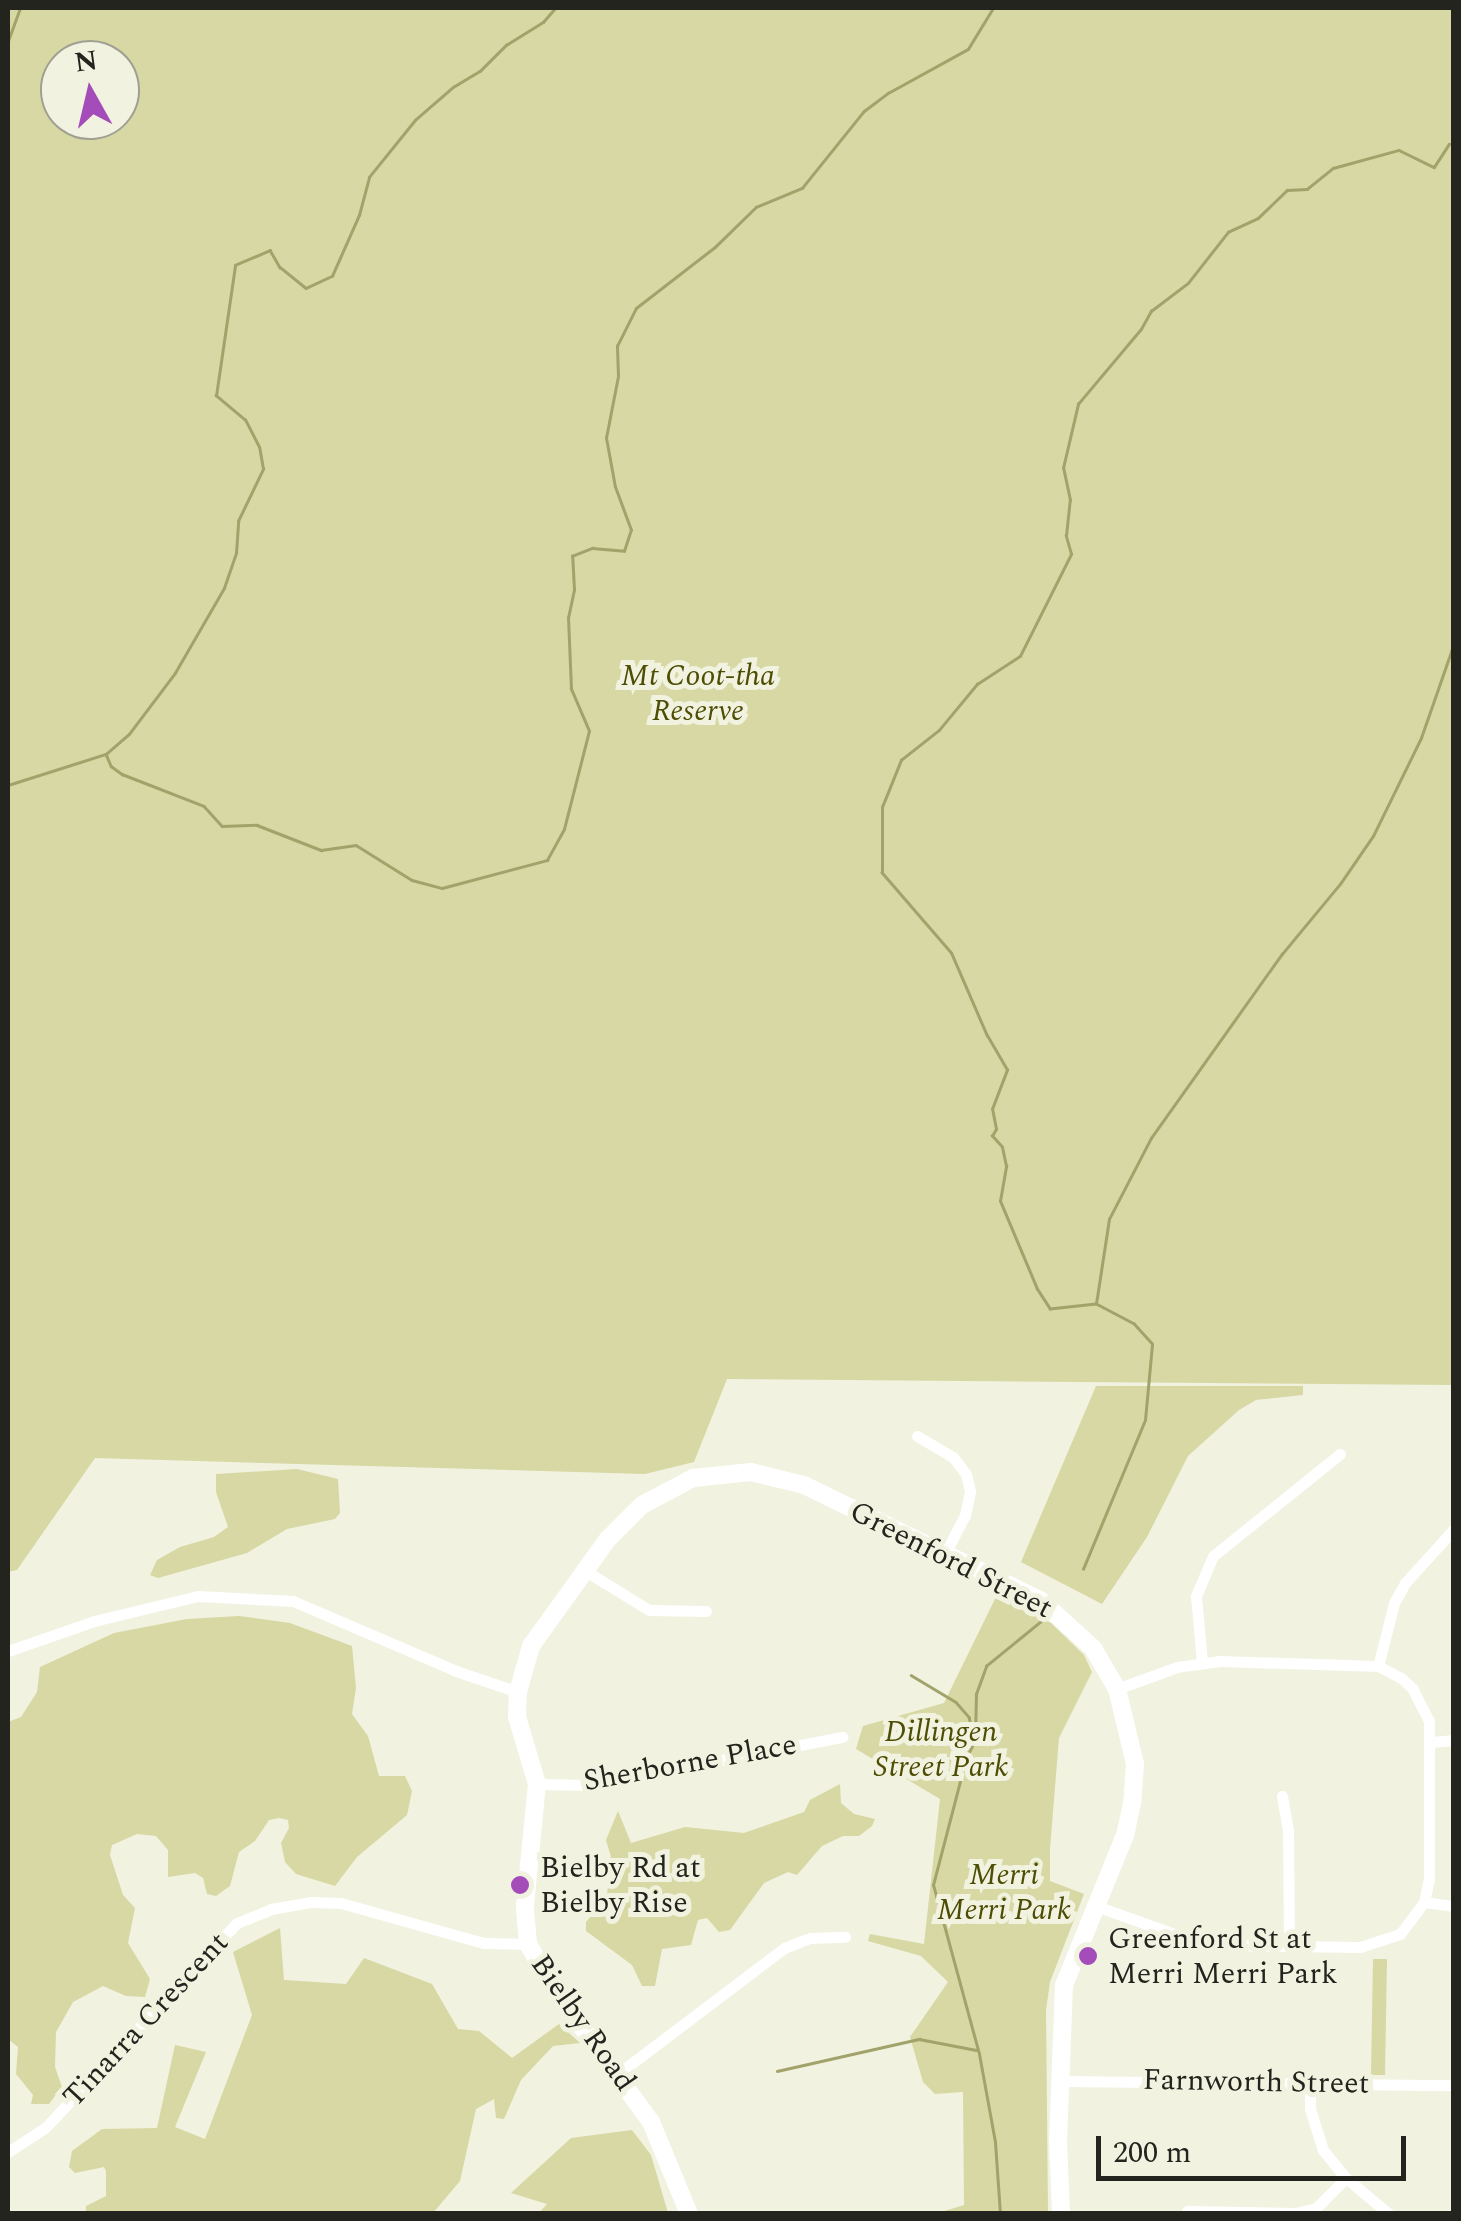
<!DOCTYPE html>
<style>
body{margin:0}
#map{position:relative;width:1461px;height:2221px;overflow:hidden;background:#f1f2e0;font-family:Spectral,serif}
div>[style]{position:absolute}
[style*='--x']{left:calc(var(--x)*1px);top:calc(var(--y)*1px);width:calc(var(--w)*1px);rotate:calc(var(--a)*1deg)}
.green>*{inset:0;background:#d7d8a3}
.stream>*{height:2.5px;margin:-1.25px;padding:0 1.25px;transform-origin:1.25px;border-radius:1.25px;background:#a2a36a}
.street>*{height:11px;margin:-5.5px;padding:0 5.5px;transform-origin:5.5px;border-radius:5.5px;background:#fff}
.secondary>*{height:18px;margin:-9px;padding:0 9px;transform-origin:9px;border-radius:9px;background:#fff}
.dots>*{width:28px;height:28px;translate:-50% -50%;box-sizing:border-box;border:5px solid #f1f2e0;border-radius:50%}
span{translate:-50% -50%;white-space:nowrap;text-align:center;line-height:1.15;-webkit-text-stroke:10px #f1f2e0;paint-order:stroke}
.park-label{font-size:30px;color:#4e4d04;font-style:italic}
.street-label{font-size:30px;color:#23241d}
.poi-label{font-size:30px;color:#23241d}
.left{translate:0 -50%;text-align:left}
.frame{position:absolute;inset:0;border:10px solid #23241d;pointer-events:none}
.north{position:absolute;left:40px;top:40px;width:100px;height:100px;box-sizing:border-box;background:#f1f2e0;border:2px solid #9fa092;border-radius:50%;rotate:352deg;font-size:28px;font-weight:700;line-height:40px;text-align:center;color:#23241d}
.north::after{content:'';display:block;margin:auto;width:35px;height:45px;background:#a34cba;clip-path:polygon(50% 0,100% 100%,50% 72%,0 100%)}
.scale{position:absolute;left:1096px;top:2136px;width:310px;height:45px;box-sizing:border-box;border:5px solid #23241d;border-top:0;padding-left:12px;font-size:30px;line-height:35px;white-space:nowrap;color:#23241d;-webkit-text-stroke:8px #f1f2e0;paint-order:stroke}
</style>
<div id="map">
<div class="green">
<div style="clip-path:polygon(evenodd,8px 8px,1453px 8px,1453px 1385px,727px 1379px,694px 1462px,645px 1474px,95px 1458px,17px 1570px,8px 1572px,8px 8px,120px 60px,120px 120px,60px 120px,60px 60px,120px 60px)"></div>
<div style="clip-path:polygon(1096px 1386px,1303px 1386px,1303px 1395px,1256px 1400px,1239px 1410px,1188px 1456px,1147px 1537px,1102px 1604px,1021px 1562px)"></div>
<div style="clip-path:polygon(297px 1469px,338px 1479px,340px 1513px,335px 1519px,287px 1529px,247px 1553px,158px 1578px,150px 1575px,157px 1560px,180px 1547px,214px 1537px,228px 1527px,216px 1492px,216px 1474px)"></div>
<div style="clip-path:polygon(996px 1597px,1051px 1623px,1084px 1655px,1092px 1672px,1059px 1738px,1050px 1849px,1050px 1881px,1084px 1894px,1050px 1982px,1046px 2010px,1048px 2213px,938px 2213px,964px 2205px,963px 2092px,935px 2094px,923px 2082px,910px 2037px,948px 1982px,921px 1956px,868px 1941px,870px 1934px,924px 1944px,940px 1799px,856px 1749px,863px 1726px,944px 1703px)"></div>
<div style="clip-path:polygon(239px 1616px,290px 1623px,352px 1646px,356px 1688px,352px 1714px,368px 1736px,379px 1776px,405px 1776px,412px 1791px,407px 1815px,357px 1857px,335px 1886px,296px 1874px,285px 1862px,281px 1843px,289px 1828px,288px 1820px,279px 1818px,269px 1820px,255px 1841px,239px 1852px,230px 1886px,216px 1896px,207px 1894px,203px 1878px,195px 1873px,168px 1877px,168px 1850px,156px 1836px,137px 1834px,112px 1845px,110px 1855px,123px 1895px,135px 1908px,128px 1943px,150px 1979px,145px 1997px,126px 1996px,103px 1986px,73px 2002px,56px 2032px,55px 2067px,62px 2087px,49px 2104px,31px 2104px,33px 2095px,16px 2074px,18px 2047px,8px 2039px,8px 1722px,21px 1717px,37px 1692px,40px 1667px,114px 1633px,187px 1619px)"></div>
<div style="clip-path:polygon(840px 1784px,841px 1803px,854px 1814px,875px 1819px,872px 1826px,859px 1836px,843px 1836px,822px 1846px,797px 1875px,788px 1872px,764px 1883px,730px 1930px,719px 1932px,707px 1918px,698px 1920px,691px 1945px,662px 1949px,655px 1986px,642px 1986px,632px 1965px,586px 1931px,586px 1922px,606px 1898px,609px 1882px,599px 1871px,611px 1857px,606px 1840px,618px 1811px,631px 1843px,685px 1827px,744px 1833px,804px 1812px,810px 1800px)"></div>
<div style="clip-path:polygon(280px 1928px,284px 1980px,346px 1984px,364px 1958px,432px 1984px,458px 2029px,479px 2031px,512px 2058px,559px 2024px,580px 2043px,553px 2046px,521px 2080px,504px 2119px,496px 2118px,494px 2099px,476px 2109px,460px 2181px,433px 2213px,86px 2213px,86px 2206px,106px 2196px,106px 2171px,104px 2167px,75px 2173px,69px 2167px,72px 2151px,102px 2129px,157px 2128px,175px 2045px,206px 2052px,175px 2127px,205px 2139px,252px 2015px,233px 1952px)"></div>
<div style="clip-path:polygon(1373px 1959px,1387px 1959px,1385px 2075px,1371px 2075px)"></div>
<div style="clip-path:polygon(632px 2130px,651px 2155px,668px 2213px,539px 2213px,547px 2204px,511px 2193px,571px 2138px)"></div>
</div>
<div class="stream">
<div style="--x:8;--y:41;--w:35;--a:-70"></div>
<div style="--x:106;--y:754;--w:13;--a:67"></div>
<div style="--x:111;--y:766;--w:14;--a:36"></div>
<div style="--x:122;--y:774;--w:88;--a:21.3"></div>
<div style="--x:204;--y:806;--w:27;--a:48"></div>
<div style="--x:222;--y:826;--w:35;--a:-2"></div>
<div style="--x:257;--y:825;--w:69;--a:21.3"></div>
<div style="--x:321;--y:850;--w:35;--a:-8"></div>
<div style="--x:356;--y:845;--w:66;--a:32"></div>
<div style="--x:412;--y:880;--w:31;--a:15"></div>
<div style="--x:442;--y:888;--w:109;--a:-14.9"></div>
<div style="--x:547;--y:860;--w:35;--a:-61"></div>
<div style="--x:564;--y:829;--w:101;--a:-75.7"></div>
<div style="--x:589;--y:731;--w:46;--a:-113.2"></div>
<div style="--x:571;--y:689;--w:71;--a:-92.4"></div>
<div style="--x:568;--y:618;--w:29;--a:-78"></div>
<div style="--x:574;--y:590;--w:34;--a:-93"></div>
<div style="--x:572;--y:556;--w:22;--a:-22"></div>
<div style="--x:592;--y:548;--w:32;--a:5"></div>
<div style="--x:624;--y:551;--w:22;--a:-72"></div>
<div style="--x:631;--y:530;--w:46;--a:-110.4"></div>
<div style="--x:615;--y:487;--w:50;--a:-100.4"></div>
<div style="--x:606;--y:438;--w:63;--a:-79"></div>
<div style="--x:618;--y:376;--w:30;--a:-92"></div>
<div style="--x:617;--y:346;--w:42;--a:-63.4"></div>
<div style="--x:636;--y:308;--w:100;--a:-37.7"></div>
<div style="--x:715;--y:247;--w:57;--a:-44.3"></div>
<div style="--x:756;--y:207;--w:50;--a:-22.4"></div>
<div style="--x:802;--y:188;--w:99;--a:-51.2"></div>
<div style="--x:864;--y:111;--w:30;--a:-37"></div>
<div style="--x:888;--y:93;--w:91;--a:-28.8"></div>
<div style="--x:968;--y:49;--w:48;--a:-58.6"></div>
<div style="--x:8;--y:785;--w:103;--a:-17.6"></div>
<div style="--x:106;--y:754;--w:30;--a:-41"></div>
<div style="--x:129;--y:734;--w:76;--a:-53"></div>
<div style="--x:175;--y:673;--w:98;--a:-60"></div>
<div style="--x:224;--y:588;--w:37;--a:-71"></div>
<div style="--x:236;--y:553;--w:32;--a:-86"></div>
<div style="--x:238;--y:521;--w:58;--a:-64.3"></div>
<div style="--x:263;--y:469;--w:22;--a:-100"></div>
<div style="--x:259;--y:447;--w:30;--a:-117"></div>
<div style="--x:245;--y:420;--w:38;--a:-140"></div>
<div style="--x:216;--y:396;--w:132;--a:-81.7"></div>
<div style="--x:235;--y:265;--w:38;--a:-23"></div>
<div style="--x:270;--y:250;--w:20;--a:60"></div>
<div style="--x:280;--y:267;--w:33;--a:39"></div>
<div style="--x:306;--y:288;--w:29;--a:-25"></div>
<div style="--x:332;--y:276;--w:67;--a:-66.1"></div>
<div style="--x:359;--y:215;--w:39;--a:-75"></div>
<div style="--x:369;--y:177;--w:73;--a:-51.1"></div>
<div style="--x:415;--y:120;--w:50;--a:-41"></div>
<div style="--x:453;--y:87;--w:31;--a:-31"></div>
<div style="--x:480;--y:71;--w:37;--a:-45"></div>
<div style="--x:506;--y:45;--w:44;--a:-31.9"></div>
<div style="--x:543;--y:22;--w:18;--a:-49"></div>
<div style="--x:1096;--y:1304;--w:86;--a:-81.3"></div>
<div style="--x:1109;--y:1219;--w:91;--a:-62.6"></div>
<div style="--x:1151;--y:1138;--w:226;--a:-54.6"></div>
<div style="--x:1282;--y:954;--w:91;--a:-50.4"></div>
<div style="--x:1340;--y:884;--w:58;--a:-55.5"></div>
<div style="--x:1373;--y:836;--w:109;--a:-63.9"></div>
<div style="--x:1421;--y:738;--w:101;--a:-70.8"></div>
<div style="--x:1083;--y:1569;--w:161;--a:-67.4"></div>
<div style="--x:1145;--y:1420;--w:76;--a:-84.7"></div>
<div style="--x:1152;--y:1344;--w:27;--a:-132"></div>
<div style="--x:1134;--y:1324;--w:43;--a:-152.2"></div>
<div style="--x:1096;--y:1304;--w:46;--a:173.8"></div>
<div style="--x:1050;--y:1309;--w:24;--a:-123"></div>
<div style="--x:1037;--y:1289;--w:95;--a:-112.8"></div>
<div style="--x:1000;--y:1201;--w:36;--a:-80"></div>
<div style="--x:1006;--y:1166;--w:19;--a:-102"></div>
<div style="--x:1002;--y:1147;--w:15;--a:-132"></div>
<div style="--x:992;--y:1136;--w:8;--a:-60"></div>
<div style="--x:996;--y:1129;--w:20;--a:-101"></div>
<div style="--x:992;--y:1109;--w:42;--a:-69"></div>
<div style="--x:1007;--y:1070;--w:39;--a:-120"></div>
<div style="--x:987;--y:1036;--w:90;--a:-113.4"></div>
<div style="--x:951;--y:953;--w:106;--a:-130.8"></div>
<div style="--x:882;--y:873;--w:66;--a:-90"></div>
<div style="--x:882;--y:807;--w:51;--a:-68"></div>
<div style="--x:901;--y:760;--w:48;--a:-38.3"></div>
<div style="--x:939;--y:730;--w:60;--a:-50.4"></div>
<div style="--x:977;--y:684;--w:51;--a:-33.1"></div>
<div style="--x:1020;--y:656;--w:114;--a:-63.4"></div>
<div style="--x:1071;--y:554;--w:19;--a:-106"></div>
<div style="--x:1066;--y:536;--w:36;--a:-84"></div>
<div style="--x:1070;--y:500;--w:33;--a:-102"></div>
<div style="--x:1063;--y:468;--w:66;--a:-76.8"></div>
<div style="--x:1078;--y:404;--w:98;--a:-50"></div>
<div style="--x:1141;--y:329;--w:21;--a:-61"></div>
<div style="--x:1151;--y:311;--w:46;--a:-37.1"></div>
<div style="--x:1188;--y:283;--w:65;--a:-51.9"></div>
<div style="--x:1228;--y:232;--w:33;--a:-25"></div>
<div style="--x:1258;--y:218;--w:40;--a:-44"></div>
<div style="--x:1287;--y:190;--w:20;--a:-3"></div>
<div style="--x:1307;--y:189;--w:33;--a:-39"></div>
<div style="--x:1333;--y:168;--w:68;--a:-15.3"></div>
<div style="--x:1399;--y:150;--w:39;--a:26"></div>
<div style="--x:1434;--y:167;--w:27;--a:-57"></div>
<div style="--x:1449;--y:144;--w:5;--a:0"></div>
<div style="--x:911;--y:1675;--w:52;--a:31"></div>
<div style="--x:956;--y:1702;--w:20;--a:49"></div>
<div style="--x:969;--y:1717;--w:16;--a:76"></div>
<div style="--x:777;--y:2071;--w:146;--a:-12.7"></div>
<div style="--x:919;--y:2039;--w:58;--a:10.9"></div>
<div style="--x:1000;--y:2214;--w:72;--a:-94"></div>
<div style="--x:995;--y:2142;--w:89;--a:-100.3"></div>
<div style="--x:979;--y:2054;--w:175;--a:-105.2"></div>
<div style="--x:933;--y:1885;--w:131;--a:-75.4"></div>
<div style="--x:966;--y:1758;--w:20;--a:-63"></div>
<div style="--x:975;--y:1740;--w:46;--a:-88.8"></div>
<div style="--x:976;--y:1694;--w:30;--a:-70"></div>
<div style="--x:986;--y:1666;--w:70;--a:-39.2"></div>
</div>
<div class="street">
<div style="--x:917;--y:1436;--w:42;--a:30.3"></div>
<div style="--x:953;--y:1457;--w:21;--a:53"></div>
<div style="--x:966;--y:1474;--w:18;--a:77"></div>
<div style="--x:970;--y:1492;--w:24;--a:102"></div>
<div style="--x:965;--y:1515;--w:42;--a:117.2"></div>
<div style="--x:584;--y:1570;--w:76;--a:31.6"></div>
<div style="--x:649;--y:1610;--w:57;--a:1"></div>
<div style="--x:8;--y:1651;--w:91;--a:-19.2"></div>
<div style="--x:94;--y:1621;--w:107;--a:-13.5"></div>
<div style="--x:198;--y:1596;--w:95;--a:3"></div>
<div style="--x:293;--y:1601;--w:177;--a:23.2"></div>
<div style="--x:456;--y:1671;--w:65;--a:18.7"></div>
<div style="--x:1202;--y:1662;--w:66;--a:-95.2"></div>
<div style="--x:1196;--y:1596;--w:43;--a:-67"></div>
<div style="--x:1213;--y:1556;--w:163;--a:-38.8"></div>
<div style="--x:1378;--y:1666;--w:65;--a:-75.7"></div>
<div style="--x:1394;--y:1603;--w:23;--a:-61"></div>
<div style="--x:1405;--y:1583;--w:73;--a:-47.8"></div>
<div style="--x:1432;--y:1742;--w:22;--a:-5"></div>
<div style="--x:537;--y:1784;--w:53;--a:1.1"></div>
<div style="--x:590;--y:1785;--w:257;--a:-10.8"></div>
<div style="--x:1282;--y:1796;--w:36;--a:80"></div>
<div style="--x:1288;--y:1831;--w:115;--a:89.5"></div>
<div style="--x:1424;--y:1902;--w:30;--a:8"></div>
<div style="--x:1096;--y:1906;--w:101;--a:19.7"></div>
<div style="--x:1191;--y:1940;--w:25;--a:12"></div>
<div style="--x:1215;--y:1945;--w:145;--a:0.8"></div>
<div style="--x:1360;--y:1947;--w:42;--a:-18"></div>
<div style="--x:1400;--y:1934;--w:40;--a:-53"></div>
<div style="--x:1424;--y:1902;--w:24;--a:-78"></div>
<div style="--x:1429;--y:1879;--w:158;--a:-90"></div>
<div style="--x:1429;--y:1721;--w:36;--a:-117"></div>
<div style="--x:1413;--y:1689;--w:16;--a:-137"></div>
<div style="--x:1401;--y:1678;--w:26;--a:-152"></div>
<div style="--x:1378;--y:1666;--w:158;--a:-178.2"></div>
<div style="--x:1220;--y:1661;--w:43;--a:172.1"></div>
<div style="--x:1177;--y:1667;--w:64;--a:159.9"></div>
<div style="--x:619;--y:2073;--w:207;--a:-37.1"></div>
<div style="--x:784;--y:1948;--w:28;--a:-21"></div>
<div style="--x:810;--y:1938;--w:35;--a:-2"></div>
<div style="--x:1059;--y:2081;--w:395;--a:0.6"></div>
<div style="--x:1310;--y:2082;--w:27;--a:90"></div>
<div style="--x:1310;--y:2109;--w:43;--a:72.4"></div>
<div style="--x:1323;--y:2150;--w:36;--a:51"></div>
<div style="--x:1346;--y:2178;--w:56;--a:39.9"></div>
<div style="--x:8;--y:2152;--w:45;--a:-33.3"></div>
<div style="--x:46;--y:2127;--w:279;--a:-46.9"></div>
<div style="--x:237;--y:1923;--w:37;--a:-22"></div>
<div style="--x:271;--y:1909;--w:41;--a:-9.9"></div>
<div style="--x:311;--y:1902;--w:30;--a:2"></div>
<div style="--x:341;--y:1903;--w:148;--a:15.7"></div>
<div style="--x:483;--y:1943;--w:45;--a:1.3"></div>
<div style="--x:1187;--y:2211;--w:108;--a:1.1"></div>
<div style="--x:1295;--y:2213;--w:22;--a:-13"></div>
<div style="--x:1316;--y:2208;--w:42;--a:-45"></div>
</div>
<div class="secondary">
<div style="--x:689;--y:2214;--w:100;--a:-112.4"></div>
<div style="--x:651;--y:2122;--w:168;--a:-126.1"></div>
<div style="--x:552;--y:1986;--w:48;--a:-119.7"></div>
<div style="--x:528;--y:1944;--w:38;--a:-95"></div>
<div style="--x:525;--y:1906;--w:123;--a:-84.4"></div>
<div style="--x:537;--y:1784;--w:70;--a:-106.6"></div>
<div style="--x:517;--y:1717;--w:25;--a:-88"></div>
<div style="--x:518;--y:1692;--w:48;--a:-74.2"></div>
<div style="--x:531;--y:1646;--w:132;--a:-54.3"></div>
<div style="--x:608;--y:1539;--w:48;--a:-45"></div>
<div style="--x:642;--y:1505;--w:58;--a:-27.9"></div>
<div style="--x:693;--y:1478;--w:58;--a:-5.9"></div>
<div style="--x:751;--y:1472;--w:55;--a:13.8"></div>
<div style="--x:804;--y:1485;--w:263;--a:26"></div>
<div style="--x:1040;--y:1600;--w:72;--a:42.2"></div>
<div style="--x:1093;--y:1648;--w:48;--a:59.7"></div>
<div style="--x:1117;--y:1689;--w:77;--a:76.5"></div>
<div style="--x:1135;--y:1764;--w:39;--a:94"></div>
<div style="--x:1132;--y:1803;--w:33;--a:102"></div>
<div style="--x:1125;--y:1835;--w:162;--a:112.1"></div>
<div style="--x:1064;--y:1985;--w:156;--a:92.2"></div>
<div style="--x:1058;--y:2141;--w:73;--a:87.6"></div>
</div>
<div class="dots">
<div style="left:520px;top:1885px;background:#a34cba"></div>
<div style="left:1088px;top:1956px;background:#a34cba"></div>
</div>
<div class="park-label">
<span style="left:698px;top:693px">Mt Coot-tha<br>Reserve</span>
<span style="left:941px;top:1749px">Dillingen<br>Street Park</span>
<span style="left:1004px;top:1892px">Merri<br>Merri Park</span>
</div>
<div class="street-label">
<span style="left:951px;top:1560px;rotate:27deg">Greenford Street</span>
<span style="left:690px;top:1763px;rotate:-10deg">Sherborne Place</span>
<span style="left:146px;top:2020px;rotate:-47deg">Tinarra Crescent</span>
<span style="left:583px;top:2023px;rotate:55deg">Bielby Road</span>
<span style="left:1256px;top:2082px;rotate:1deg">Farnworth Street</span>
</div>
<div class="poi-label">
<span class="left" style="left:540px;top:1885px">Bielby Rd at<br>Bielby Rise</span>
<span class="left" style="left:1108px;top:1956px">Greenford St at<br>Merri Merri Park</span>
</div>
<div class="frame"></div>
<div class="north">N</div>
<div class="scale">200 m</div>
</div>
